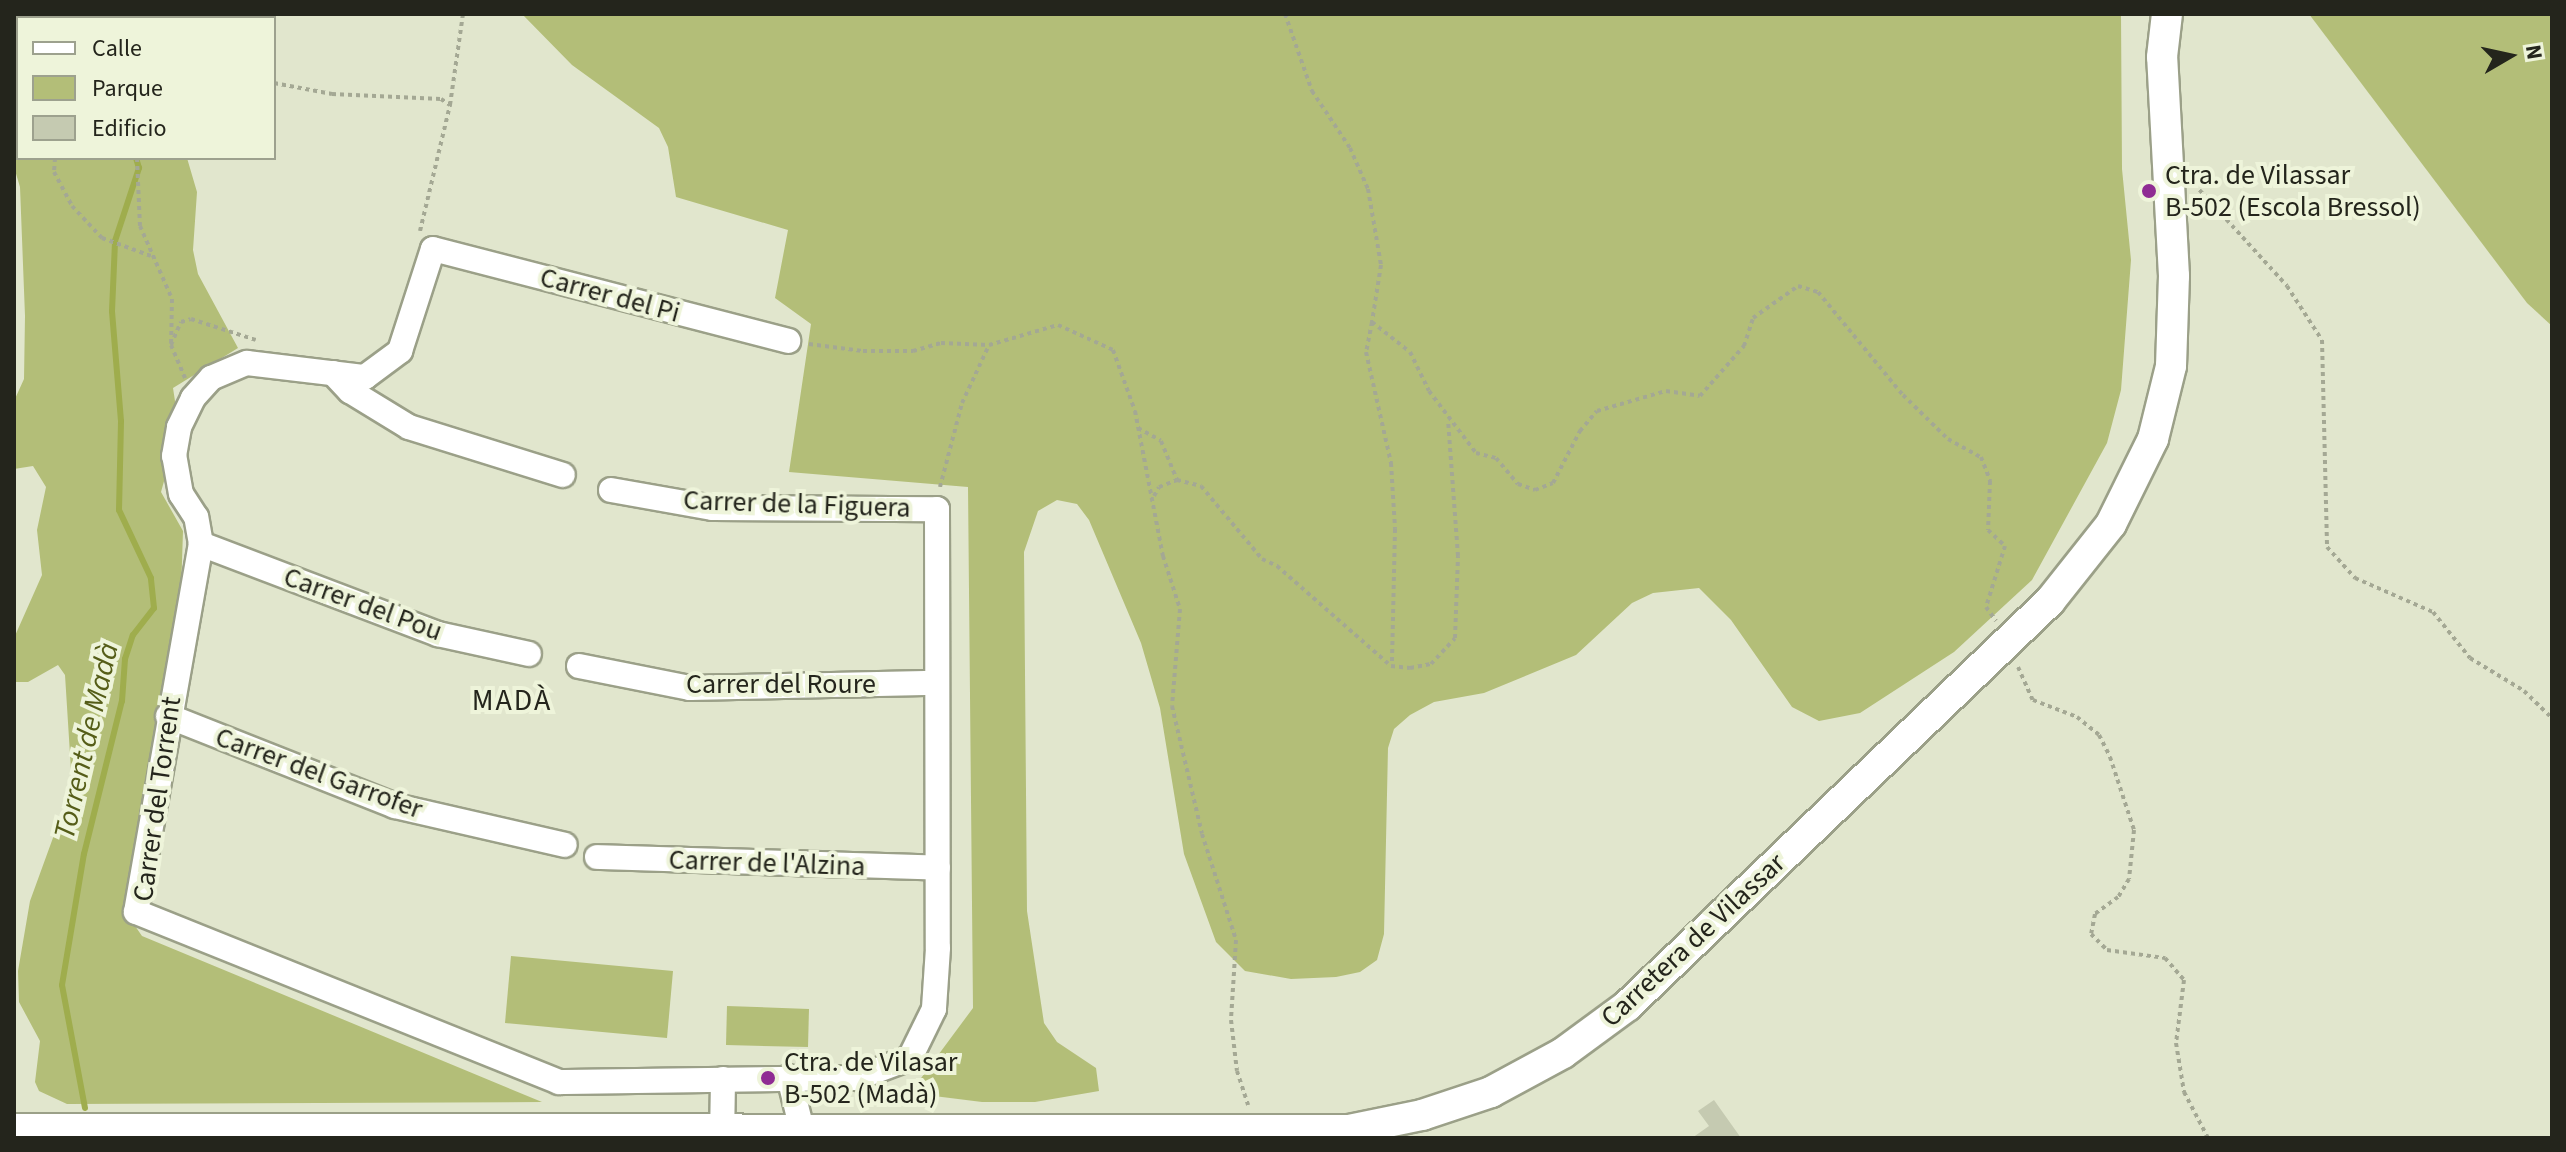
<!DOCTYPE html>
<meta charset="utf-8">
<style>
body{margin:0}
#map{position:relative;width:2566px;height:1152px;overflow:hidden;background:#e1e6cd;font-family:"Source Sans 3",sans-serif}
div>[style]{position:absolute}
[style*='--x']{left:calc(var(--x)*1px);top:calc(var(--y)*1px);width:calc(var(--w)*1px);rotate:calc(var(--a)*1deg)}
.green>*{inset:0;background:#b3be78}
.stream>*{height:6px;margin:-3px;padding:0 3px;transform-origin:3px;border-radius:3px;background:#9fad4d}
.building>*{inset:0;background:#c5cab1}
.path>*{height:4px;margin-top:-2px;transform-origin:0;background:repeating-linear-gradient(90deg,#a4a894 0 4px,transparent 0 8px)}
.roads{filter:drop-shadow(2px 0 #9ba088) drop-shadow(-2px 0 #9ba088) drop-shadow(0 2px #9ba088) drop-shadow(0 -2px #9ba088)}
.minor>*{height:24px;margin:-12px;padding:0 12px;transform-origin:12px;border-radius:12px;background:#fff}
.tertiary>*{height:30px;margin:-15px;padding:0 15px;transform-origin:15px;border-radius:15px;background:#fff}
.dots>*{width:22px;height:22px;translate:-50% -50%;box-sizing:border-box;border:4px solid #eef4da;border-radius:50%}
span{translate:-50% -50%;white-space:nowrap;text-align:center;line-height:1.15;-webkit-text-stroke:8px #eef4da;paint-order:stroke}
.poi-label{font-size:28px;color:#24251c}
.left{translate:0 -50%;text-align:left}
.street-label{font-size:28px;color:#24251c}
.neighbourhood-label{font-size:30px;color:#24251c;letter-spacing:2px}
.water-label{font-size:30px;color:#555d18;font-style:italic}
.frame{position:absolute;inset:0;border:16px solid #24251c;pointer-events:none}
.legend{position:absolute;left:16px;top:16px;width:260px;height:144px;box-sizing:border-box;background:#eef4da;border:2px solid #9da18e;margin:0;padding:10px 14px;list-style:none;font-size:24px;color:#24251c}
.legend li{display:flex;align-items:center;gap:16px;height:40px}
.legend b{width:40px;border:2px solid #9da18e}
.north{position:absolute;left:2470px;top:16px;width:80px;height:80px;-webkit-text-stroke:6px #eef4da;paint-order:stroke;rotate:81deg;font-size:22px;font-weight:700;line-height:32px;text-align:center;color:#24251c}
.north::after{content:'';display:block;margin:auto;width:28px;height:36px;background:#24251c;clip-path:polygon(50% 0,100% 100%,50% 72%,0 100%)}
</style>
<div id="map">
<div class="green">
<div style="clip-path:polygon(14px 14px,125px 14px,127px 18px,18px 18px,18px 158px,187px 158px,197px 192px,193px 250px,198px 274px,238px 348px,173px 388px,179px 427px,161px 492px,183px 531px,181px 592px,124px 910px,142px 936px,542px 1102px,67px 1104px,39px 1091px,35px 1082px,40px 1041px,19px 1002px,18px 971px,30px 901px,70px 791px,71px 770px,65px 675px,58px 665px,28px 682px,14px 682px,14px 638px,42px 575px,37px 530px,46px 487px,33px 466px,14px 469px,14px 401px,24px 379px,25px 316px,20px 187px,14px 167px)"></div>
<div style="clip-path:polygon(522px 14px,2121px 14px,2122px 169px,2131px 260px,2121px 390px,2107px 443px,2032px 580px,1954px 652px,1860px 713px,1819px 721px,1792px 707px,1731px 620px,1699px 588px,1653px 593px,1632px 603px,1576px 655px,1484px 693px,1434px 702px,1410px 715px,1394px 729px,1388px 748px,1384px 934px,1377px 960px,1360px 972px,1336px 977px,1291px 979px,1245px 971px,1216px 942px,1184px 854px,1160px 708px,1141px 643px,1089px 520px,1077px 504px,1057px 500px,1038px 511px,1024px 552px,1027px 911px,1044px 1023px,1057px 1042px,1096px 1068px,1099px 1091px,1035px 1102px,982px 1102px,910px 1093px,973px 1008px,968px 487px,789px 472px,811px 324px,775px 298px,788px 230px,676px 197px,668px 147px,659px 128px,572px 65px)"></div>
<div style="clip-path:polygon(2309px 14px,2552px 14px,2552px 326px,2527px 303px)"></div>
<div style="clip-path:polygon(511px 956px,673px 971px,667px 1038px,505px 1023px)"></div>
<div style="clip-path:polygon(727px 1006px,809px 1009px,808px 1047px,726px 1045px)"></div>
</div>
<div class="stream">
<div style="--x:91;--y:14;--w:4;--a:63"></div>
<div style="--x:85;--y:1108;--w:125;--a:-100.6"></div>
<div style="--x:62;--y:985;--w:133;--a:-80.5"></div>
<div style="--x:84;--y:854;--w:158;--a:-76.1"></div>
<div style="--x:122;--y:701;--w:42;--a:-85.9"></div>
<div style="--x:125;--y:659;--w:25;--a:-72"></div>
<div style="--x:133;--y:635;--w:34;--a:-52"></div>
<div style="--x:154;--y:608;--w:30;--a:-96"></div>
<div style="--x:151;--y:578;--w:75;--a:-115.2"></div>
<div style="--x:119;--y:510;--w:89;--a:-88.7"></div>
<div style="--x:121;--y:421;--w:110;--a:-94.7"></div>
<div style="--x:112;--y:311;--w:70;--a:-87.5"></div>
<div style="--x:115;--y:241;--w:77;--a:-71.8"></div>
<div style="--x:139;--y:168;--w:10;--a:-107"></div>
</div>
<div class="building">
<div style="clip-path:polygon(1714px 1100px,1741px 1138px,1692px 1138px,1709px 1126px,1698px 1111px)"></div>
</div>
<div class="path">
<div style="--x:91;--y:14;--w:4;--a:63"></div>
<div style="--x:1285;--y:14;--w:82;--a:70.7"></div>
<div style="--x:1312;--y:91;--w:69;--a:56.3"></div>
<div style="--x:1350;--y:148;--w:45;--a:66.3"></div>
<div style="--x:1368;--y:189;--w:77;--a:80.3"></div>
<div style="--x:1381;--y:265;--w:58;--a:99"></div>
<div style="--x:1372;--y:322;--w:48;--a:38.3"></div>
<div style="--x:1410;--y:352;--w:43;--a:64"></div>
<div style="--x:1429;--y:391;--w:78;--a:52.8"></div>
<div style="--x:1476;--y:453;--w:21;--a:14"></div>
<div style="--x:1496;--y:458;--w:34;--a:50"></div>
<div style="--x:1518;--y:484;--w:18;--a:19"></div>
<div style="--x:1535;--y:490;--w:19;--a:-21"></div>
<div style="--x:1553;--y:483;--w:59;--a:-62.6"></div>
<div style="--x:1580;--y:431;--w:26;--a:-50"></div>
<div style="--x:1597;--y:411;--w:72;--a:-16.2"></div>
<div style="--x:1666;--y:391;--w:34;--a:8"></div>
<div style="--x:1700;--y:396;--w:67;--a:-48.7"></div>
<div style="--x:1744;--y:346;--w:29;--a:-72"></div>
<div style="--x:1753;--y:318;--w:55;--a:-35.4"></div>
<div style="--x:1798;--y:286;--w:21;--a:17"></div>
<div style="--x:1818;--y:292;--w:134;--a:50.5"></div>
<div style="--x:1903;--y:395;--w:63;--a:44.4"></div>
<div style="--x:1948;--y:439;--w:38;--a:29"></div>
<div style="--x:1981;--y:457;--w:26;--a:69"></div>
<div style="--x:1990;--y:481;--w:49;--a:92.3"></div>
<div style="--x:1988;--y:530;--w:23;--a:43"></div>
<div style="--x:2005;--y:546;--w:64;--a:107.3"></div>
<div style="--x:1986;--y:607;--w:17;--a:54"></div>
<div style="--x:274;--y:83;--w:59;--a:10.7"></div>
<div style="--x:332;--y:94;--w:109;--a:2.6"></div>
<div style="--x:441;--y:99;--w:11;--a:34"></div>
<div style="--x:14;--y:89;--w:4;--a:0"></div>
<div style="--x:55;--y:158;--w:14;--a:94"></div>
<div style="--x:54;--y:172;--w:38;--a:62"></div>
<div style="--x:72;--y:206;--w:44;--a:46.8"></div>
<div style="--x:102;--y:238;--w:52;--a:20.2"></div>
<div style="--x:137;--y:158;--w:68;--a:87.5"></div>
<div style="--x:140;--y:226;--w:80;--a:66.3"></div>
<div style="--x:172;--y:299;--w:46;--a:91.2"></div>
<div style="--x:171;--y:345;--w:36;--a:67"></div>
<div style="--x:2194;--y:184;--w:138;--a:47.6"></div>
<div style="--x:2287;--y:286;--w:64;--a:57.1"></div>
<div style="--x:2322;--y:340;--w:207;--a:88.6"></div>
<div style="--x:2327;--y:547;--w:42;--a:47.9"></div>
<div style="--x:2355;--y:578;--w:85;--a:23.6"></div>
<div style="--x:2433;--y:612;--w:59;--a:51.2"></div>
<div style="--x:2470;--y:658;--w:63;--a:31.4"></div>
<div style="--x:2524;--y:691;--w:39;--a:44"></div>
<div style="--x:420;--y:231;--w:130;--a:-76.6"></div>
<div style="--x:450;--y:105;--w:92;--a:-81.9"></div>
<div style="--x:1372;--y:322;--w:31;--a:101"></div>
<div style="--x:1366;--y:352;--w:114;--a:77.3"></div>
<div style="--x:1391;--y:463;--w:66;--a:86.5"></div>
<div style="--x:1395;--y:529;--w:135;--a:91.3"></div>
<div style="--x:809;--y:344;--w:54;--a:7.4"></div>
<div style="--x:863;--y:351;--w:50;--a:0"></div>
<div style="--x:913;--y:351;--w:29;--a:-16"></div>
<div style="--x:941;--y:343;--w:48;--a:2.4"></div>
<div style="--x:171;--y:345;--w:25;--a:-67"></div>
<div style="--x:181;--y:322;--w:10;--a:-17"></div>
<div style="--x:191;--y:319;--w:68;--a:17.9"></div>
<div style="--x:1138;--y:428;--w:26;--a:29"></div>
<div style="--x:1161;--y:441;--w:42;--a:67.7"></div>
<div style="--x:1177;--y:480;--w:25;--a:14"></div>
<div style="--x:1201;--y:486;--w:95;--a:50.1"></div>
<div style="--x:1262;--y:559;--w:17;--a:25"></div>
<div style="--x:1277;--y:566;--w:152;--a:41.3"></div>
<div style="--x:1391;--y:666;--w:19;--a:6"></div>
<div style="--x:1410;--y:668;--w:21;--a:-11"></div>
<div style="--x:1431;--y:664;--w:35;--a:-47"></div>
<div style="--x:1455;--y:638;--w:82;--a:-87.9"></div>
<div style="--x:1458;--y:556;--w:135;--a:-94.2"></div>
<div style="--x:940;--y:487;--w:87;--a:-75.3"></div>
<div style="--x:962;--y:403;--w:64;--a:-65"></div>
<div style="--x:989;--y:345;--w:72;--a:-16.2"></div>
<div style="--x:1058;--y:325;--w:60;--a:24.4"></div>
<div style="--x:1113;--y:350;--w:65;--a:70.2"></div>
<div style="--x:1135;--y:411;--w:148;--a:79.1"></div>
<div style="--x:1163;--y:556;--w:56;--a:72.2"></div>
<div style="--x:1180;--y:609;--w:97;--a:94.7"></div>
<div style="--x:1172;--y:706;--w:131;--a:76.8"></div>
<div style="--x:1202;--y:834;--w:111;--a:72.2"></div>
<div style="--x:1236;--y:940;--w:80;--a:93.6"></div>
<div style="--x:1231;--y:1020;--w:51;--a:83.3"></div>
<div style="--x:1237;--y:1071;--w:36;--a:72"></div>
<div style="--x:1154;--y:496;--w:10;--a:-61"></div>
<div style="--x:1159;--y:487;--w:19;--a:-21"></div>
<div style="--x:2018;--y:667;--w:36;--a:66"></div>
<div style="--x:2033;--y:700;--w:47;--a:21.1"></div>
<div style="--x:2077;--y:717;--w:28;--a:39"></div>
<div style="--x:2099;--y:735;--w:25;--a:63"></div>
<div style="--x:2110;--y:757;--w:77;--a:71.8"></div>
<div style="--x:2134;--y:830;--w:49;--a:95.8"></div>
<div style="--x:2129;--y:879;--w:21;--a:121"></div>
<div style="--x:2118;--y:897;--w:29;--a:144"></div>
<div style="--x:2095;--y:914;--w:20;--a:101"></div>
<div style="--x:2091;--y:934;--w:23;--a:45"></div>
<div style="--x:2107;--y:950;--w:59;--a:7.9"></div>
<div style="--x:2165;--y:958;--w:29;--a:49"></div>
<div style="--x:2184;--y:980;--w:64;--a:97.2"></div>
<div style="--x:2176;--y:1043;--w:50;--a:80.7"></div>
<div style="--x:2184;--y:1092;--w:52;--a:62.4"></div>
</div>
<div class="roads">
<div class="minor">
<div style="--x:333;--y:373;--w:25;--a:47"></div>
<div style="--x:350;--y:391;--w:69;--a:31.4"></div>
<div style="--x:409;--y:427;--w:161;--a:17.3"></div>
<div style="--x:611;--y:490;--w:104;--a:10"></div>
<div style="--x:713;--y:508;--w:224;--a:0.3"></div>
<div style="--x:937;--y:509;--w:439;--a:89.9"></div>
<div style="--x:938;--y:948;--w:61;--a:93.8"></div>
<div style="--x:934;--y:1009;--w:55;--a:116.1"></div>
<div style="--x:910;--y:1058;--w:57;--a:159.3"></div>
<div style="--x:857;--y:1078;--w:298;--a:179.2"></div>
<div style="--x:559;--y:1082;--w:456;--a:-158.1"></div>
<div style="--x:136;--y:912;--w:374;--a:-80"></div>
<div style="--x:201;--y:544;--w:27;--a:-100"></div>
<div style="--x:196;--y:517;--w:27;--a:-123"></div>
<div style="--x:181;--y:494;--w:39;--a:-100"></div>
<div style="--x:174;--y:456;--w:29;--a:-80"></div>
<div style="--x:179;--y:427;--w:32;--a:-64"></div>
<div style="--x:193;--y:398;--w:27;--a:-48"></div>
<div style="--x:211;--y:378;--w:39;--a:-23"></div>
<div style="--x:247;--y:363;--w:119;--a:6.8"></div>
<div style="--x:365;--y:377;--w:44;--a:-36.6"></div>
<div style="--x:400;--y:351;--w:107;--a:-72.1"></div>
<div style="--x:433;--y:249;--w:367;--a:14.5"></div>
<div style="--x:201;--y:544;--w:254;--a:20.8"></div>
<div style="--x:438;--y:634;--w:93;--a:12.4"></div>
<div style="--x:579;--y:666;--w:113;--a:11.2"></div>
<div style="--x:690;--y:688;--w:247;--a:-1.2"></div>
<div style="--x:168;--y:716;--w:244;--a:21.6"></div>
<div style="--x:395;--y:806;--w:174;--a:12.9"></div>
<div style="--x:597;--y:857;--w:341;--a:1.8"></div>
<div style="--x:789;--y:1077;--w:55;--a:76.2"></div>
<div style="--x:802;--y:1130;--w:9;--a:111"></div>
<div style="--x:722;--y:1138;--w:59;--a:-89"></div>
</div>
<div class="tertiary">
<div style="--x:14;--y:1129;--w:1335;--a:0.04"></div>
<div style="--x:1349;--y:1130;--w:75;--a:-11.6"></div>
<div style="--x:1422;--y:1115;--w:73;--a:-18.4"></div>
<div style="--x:1491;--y:1092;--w:82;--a:-28.4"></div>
<div style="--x:1563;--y:1053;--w:79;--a:-36.3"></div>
<div style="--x:1627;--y:1006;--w:586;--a:-43.75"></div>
<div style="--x:2050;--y:601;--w:98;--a:-51.6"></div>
<div style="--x:2111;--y:524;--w:95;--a:-63.7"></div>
<div style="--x:2153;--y:439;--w:75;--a:-76.1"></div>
<div style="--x:2171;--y:366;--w:90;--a:-88.1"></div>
<div style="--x:2174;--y:276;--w:219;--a:-93.1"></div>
<div style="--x:2162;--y:57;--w:43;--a:-83.4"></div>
</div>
</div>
<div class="dots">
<div style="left:2149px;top:191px;background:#8f2c93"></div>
<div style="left:768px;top:1078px;background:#8f2c93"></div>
</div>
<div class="poi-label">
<span class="left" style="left:2165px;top:191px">Ctra. de Vilassar<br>B-502 (Escola Bressol)</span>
<span class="left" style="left:784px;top:1078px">Ctra. de Vilasar<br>B-502 (Madà)</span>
</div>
<div class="street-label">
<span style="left:610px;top:295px;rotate:15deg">Carrer del Pi</span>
<span style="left:797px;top:504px;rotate:2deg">Carrer de la Figuera</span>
<span style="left:363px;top:604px;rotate:20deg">Carrer del Pou</span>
<span style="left:781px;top:684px">Carrer del Roure</span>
<span style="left:319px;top:773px;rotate:20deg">Carrer del Garrofer</span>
<span style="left:157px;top:799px;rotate:-82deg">Carrer del Torrent</span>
<span style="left:767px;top:863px;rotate:2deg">Carrer de l'Alzina</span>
<span style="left:1693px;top:940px;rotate:-43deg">Carretera de Vilassar</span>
</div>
<div class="neighbourhood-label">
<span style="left:512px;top:701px">MADÀ</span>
</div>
<div class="water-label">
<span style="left:87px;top:741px;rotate:-77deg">Torrent de Madà</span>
</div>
<div class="frame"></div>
<ul class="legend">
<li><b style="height:10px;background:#fff"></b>Calle</li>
<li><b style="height:22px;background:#b3be78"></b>Parque</li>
<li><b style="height:22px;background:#c5cab1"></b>Edificio</li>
</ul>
<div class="north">N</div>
</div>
